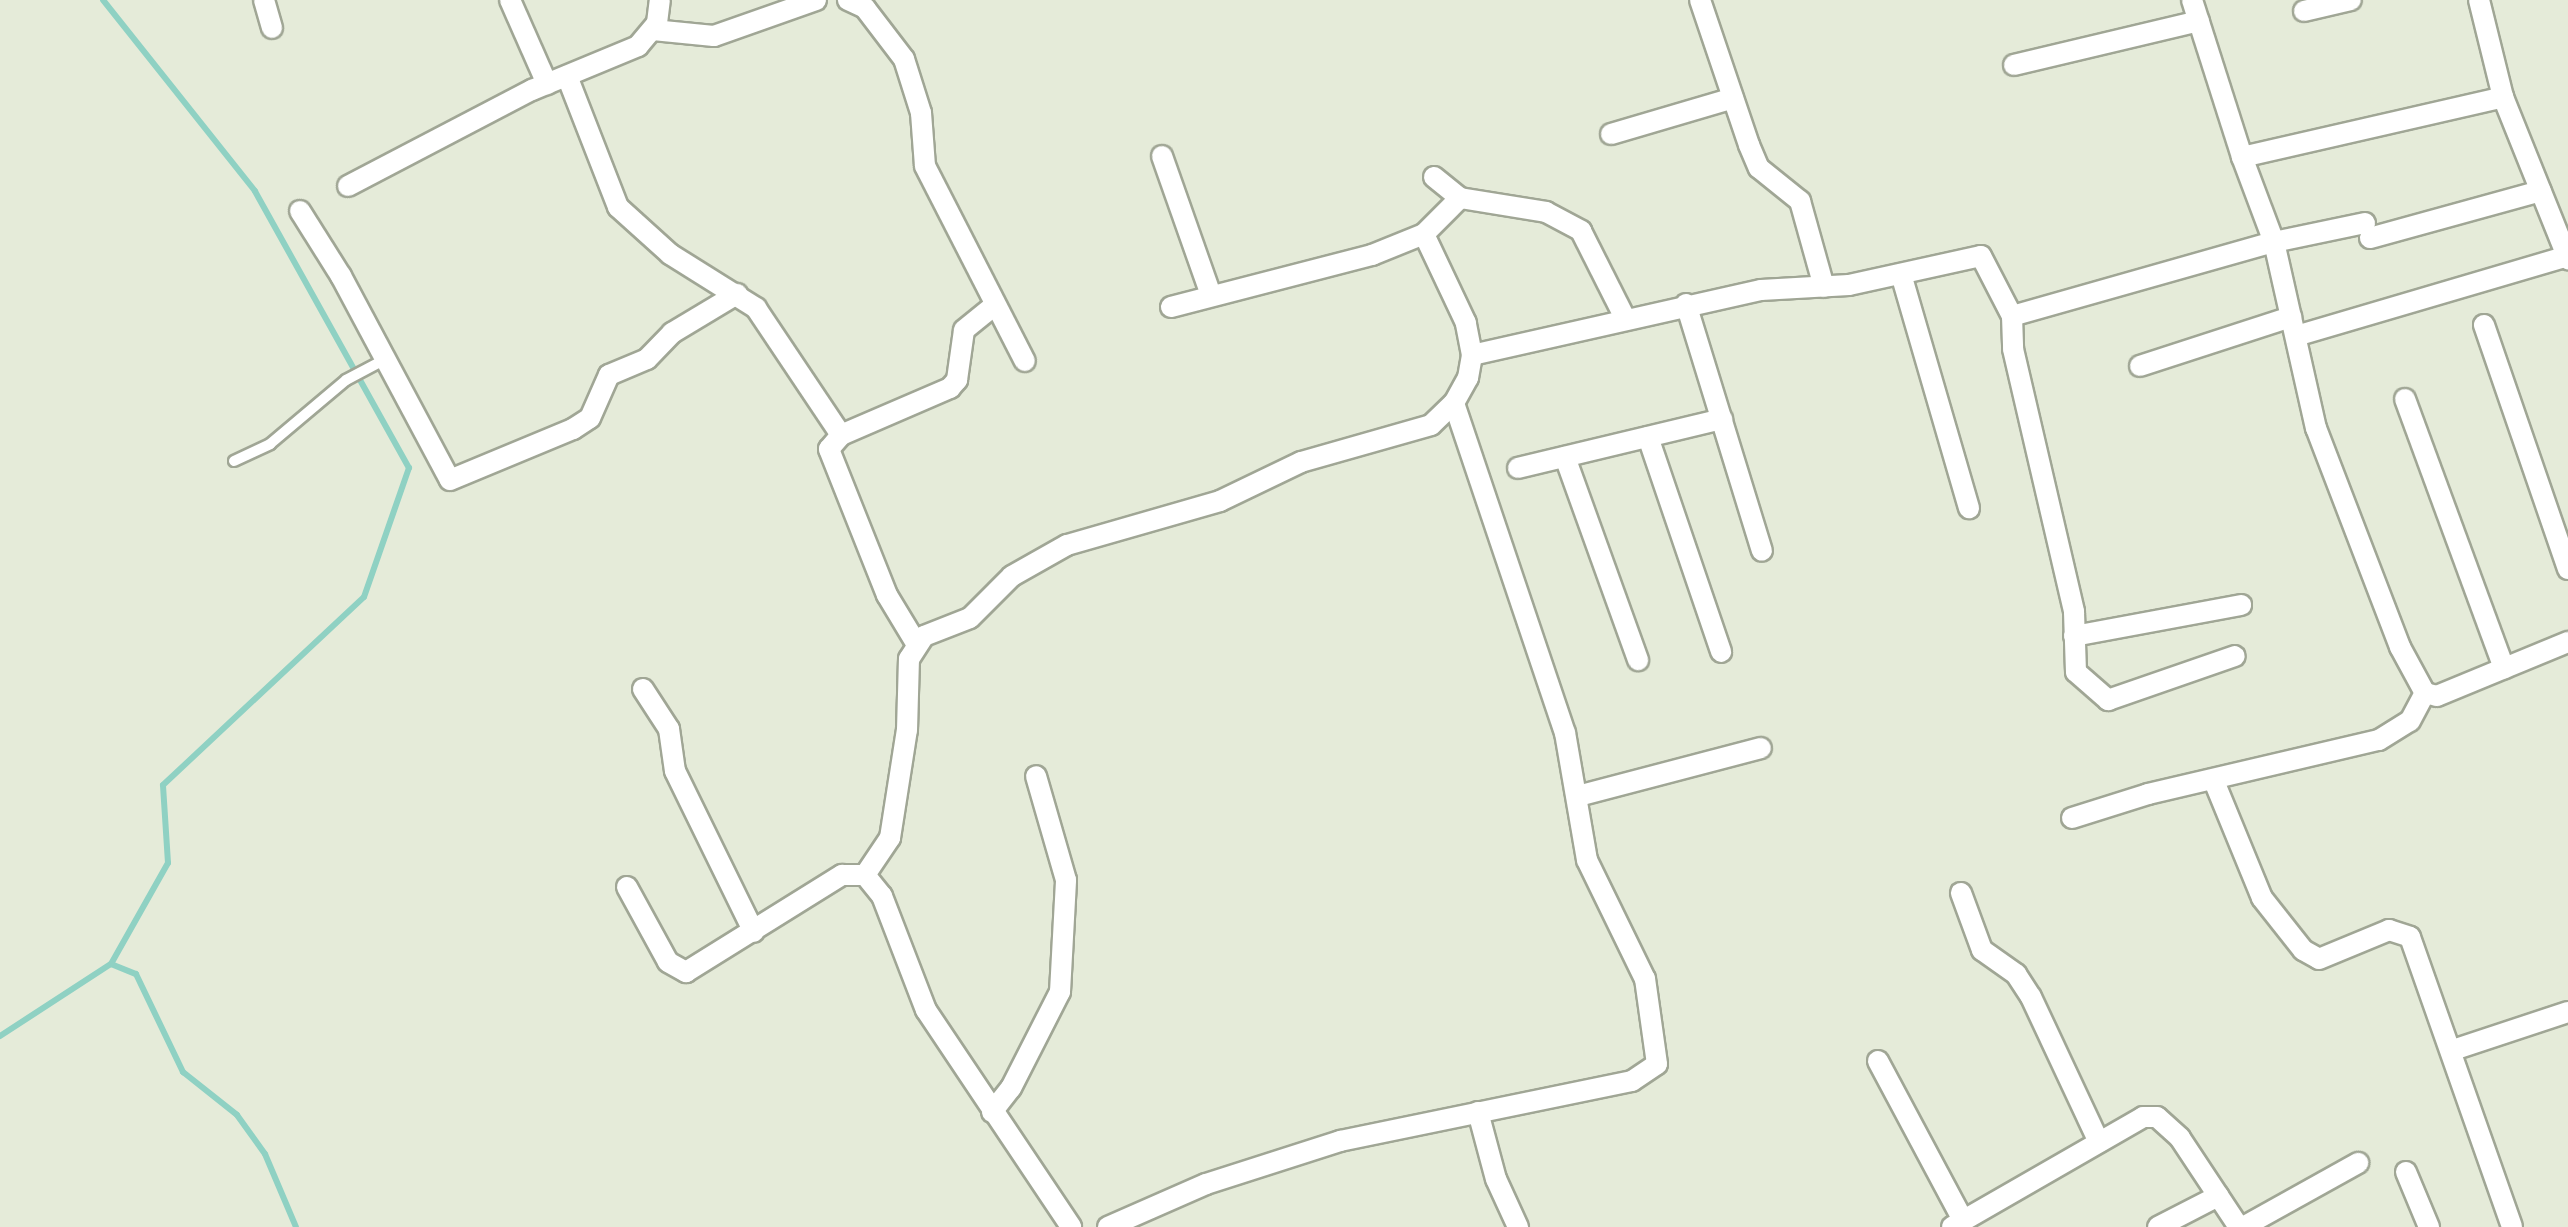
<!DOCTYPE html>
<style>
body{margin:0}
#map{position:relative;width:2568px;height:1227px;overflow:hidden;background:#e5ebd9;font-family:"Golos Text",sans-serif}
div>[style]{position:absolute}
[style*='--x']{left:calc(var(--x)*1px);top:calc(var(--y)*1px);width:calc(var(--w)*1px);rotate:calc(var(--a)*1deg)}
.stream>*{height:6px;margin:-3px;padding:0 3px;transform-origin:3px;border-radius:3px;background:#8fd1c3}
.roads{filter:drop-shadow(2px 0 #a0a695) drop-shadow(-2px 0 #a0a695) drop-shadow(0 2px #a0a695) drop-shadow(0 -2px #a0a695)}
.service>*{height:10px;margin:-5px;padding:0 5px;transform-origin:5px;border-radius:5px;background:#fff}
.minor>*{height:20px;margin:-10px;padding:0 10px;transform-origin:10px;border-radius:10px;background:#fff}
span{translate:-50% -50%;white-space:nowrap;text-align:center;line-height:1.15;-webkit-text-stroke:7px #fff;paint-order:stroke}
</style>
<div id="map">
<div class="stream">
<div style="--x:111;--y:964;--w:27;--a:22"></div>
<div style="--x:136;--y:974;--w:109;--a:64.4"></div>
<div style="--x:183;--y:1072;--w:69;--a:38.5"></div>
<div style="--x:237;--y:1115;--w:48;--a:54.3"></div>
<div style="--x:265;--y:1154;--w:79;--a:67"></div>
<div style="--x:0;--y:1036;--w:132;--a:-33"></div>
<div style="--x:111;--y:964;--w:116;--a:-60.6"></div>
<div style="--x:168;--y:863;--w:78;--a:-93.7"></div>
<div style="--x:163;--y:785;--w:275;--a:-43.1"></div>
<div style="--x:364;--y:597;--w:137;--a:-70.8"></div>
<div style="--x:409;--y:468;--w:317;--a:-119.1"></div>
<div style="--x:255;--y:191;--w:244;--a:-128.5"></div>
</div>
<div class="roads">
<div class="service">
<div style="--x:234;--y:461;--w:40;--a:-25"></div>
<div style="--x:270;--y:444;--w:99;--a:-40.1"></div>
<div style="--x:346;--y:380;--w:43;--a:-27.8"></div>
</div>
<div class="minor">
<div style="--x:264;--y:0;--w:29;--a:74"></div>
<div style="--x:510;--y:0;--w:92;--a:66.2"></div>
<div style="--x:848;--y:0;--w:19;--a:25"></div>
<div style="--x:865;--y:8;--w:64;--a:52.6"></div>
<div style="--x:904;--y:59;--w:57;--a:72.5"></div>
<div style="--x:921;--y:113;--w:53;--a:85.7"></div>
<div style="--x:925;--y:166;--w:219;--a:62.9"></div>
<div style="--x:1700;--y:0;--w:153;--a:71.3"></div>
<div style="--x:1749;--y:145;--w:25;--a:67"></div>
<div style="--x:1759;--y:168;--w:53;--a:38.8"></div>
<div style="--x:1800;--y:201;--w:89;--a:74.4"></div>
<div style="--x:2192;--y:0;--w:165;--a:72.3"></div>
<div style="--x:2242;--y:157;--w:268;--a:-12.9"></div>
<div style="--x:2503;--y:97;--w:100;--a:-103.9"></div>
<div style="--x:2304;--y:11;--w:48;--a:-13.2"></div>
<div style="--x:653;--y:30;--w:61;--a:5.6"></div>
<div style="--x:714;--y:36;--w:108;--a:-19.4"></div>
<div style="--x:2014;--y:65;--w:190;--a:-13.4"></div>
<div style="--x:567;--y:76;--w:141;--a:68.7"></div>
<div style="--x:618;--y:207;--w:70;--a:42.1"></div>
<div style="--x:670;--y:254;--w:102;--a:32.1"></div>
<div style="--x:756;--y:308;--w:153;--a:56.2"></div>
<div style="--x:2503;--y:97;--w:175;--a:68.1"></div>
<div style="--x:1611;--y:134;--w:127;--a:-16.4"></div>
<div style="--x:1162;--y:156;--w:144;--a:70.6"></div>
<div style="--x:1434;--y:177;--w:33;--a:39"></div>
<div style="--x:1460;--y:198;--w:87;--a:9.2"></div>
<div style="--x:1546;--y:212;--w:40;--a:28"></div>
<div style="--x:1581;--y:231;--w:95;--a:63.2"></div>
<div style="--x:348;--y:186;--w:208;--a:-27.6"></div>
<div style="--x:532;--y:90;--w:115;--a:-22.5"></div>
<div style="--x:638;--y:46;--w:30;--a:-50"></div>
<div style="--x:657;--y:23;--w:23;--a:-83"></div>
<div style="--x:300;--y:211;--w:77;--a:57.8"></div>
<div style="--x:341;--y:276;--w:231;--a:61.9"></div>
<div style="--x:450;--y:480;--w:133;--a:-22.5"></div>
<div style="--x:573;--y:429;--w:20;--a:-33"></div>
<div style="--x:590;--y:418;--w:47;--a:-66.2"></div>
<div style="--x:609;--y:375;--w:41;--a:-22.8"></div>
<div style="--x:647;--y:359;--w:36;--a:-46"></div>
<div style="--x:672;--y:333;--w:76;--a:-31"></div>
<div style="--x:2365;--y:223;--w:93;--a:168.2"></div>
<div style="--x:2274;--y:242;--w:191;--a:77.3"></div>
<div style="--x:2316;--y:428;--w:235;--a:69"></div>
<div style="--x:2400;--y:647;--w:52;--a:61.5"></div>
<div style="--x:2425;--y:693;--w:12;--a:14"></div>
<div style="--x:2437;--y:696;--w:142;--a:-22.4"></div>
<div style="--x:2370;--y:238;--w:177;--a:-15.4"></div>
<div style="--x:1901;--y:274;--w:244;--a:73.8"></div>
<div style="--x:1686;--y:304;--w:258;--a:72.9"></div>
<div style="--x:1171;--y:307;--w:208;--a:-14.5"></div>
<div style="--x:1372;--y:255;--w:56;--a:-22"></div>
<div style="--x:1424;--y:234;--w:51;--a:-45"></div>
<div style="--x:2012;--y:316;--w:33;--a:88"></div>
<div style="--x:2013;--y:349;--w:270;--a:76.9"></div>
<div style="--x:2074;--y:612;--w:60;--a:88.1"></div>
<div style="--x:2076;--y:672;--w:43;--a:41.2"></div>
<div style="--x:2108;--y:700;--w:134;--a:-19.1"></div>
<div style="--x:2484;--y:325;--w:258;--a:71"></div>
<div style="--x:2296;--y:336;--w:283;--a:-16.4"></div>
<div style="--x:1472;--y:355;--w:296;--a:-12.7"></div>
<div style="--x:1761;--y:290;--w:88;--a:-3.3"></div>
<div style="--x:1849;--y:285;--w:135;--a:-12.4"></div>
<div style="--x:1981;--y:256;--w:68;--a:62.7"></div>
<div style="--x:2012;--y:316;--w:272;--a:-15.8"></div>
<div style="--x:2274;--y:242;--w:91;--a:-110.6"></div>
<div style="--x:2140;--y:366;--w:159;--a:-18"></div>
<div style="--x:2405;--y:399;--w:287;--a:69.8"></div>
<div style="--x:1648;--y:437;--w:227;--a:71.2"></div>
<div style="--x:1565;--y:457;--w:216;--a:70.2"></div>
<div style="--x:1518;--y:468;--w:210;--a:-13.5"></div>
<div style="--x:2074;--y:636;--w:170;--a:-10.5"></div>
<div style="--x:916;--y:643;--w:56;--a:-121.1"></div>
<div style="--x:887;--y:595;--w:157;--a:-111.7"></div>
<div style="--x:829;--y:449;--w:18;--a:-49"></div>
<div style="--x:841;--y:435;--w:119;--a:-23.3"></div>
<div style="--x:950;--y:388;--w:11;--a:-49"></div>
<div style="--x:957;--y:380;--w:50;--a:-82"></div>
<div style="--x:964;--y:330;--w:38;--a:-39"></div>
<div style="--x:643;--y:689;--w:48;--a:57"></div>
<div style="--x:669;--y:729;--w:42;--a:81.9"></div>
<div style="--x:675;--y:771;--w:179;--a:63.9"></div>
<div style="--x:2214;--y:781;--w:126;--a:67.7"></div>
<div style="--x:2262;--y:898;--w:66;--a:51.7"></div>
<div style="--x:2303;--y:950;--w:18;--a:29"></div>
<div style="--x:2319;--y:959;--w:76;--a:-22.5"></div>
<div style="--x:2389;--y:930;--w:22;--a:18"></div>
<div style="--x:2410;--y:937;--w:307;--a:70.6"></div>
<div style="--x:1578;--y:796;--w:189;--a:-14.7"></div>
<div style="--x:2072;--y:818;--w:80;--a:-17.5"></div>
<div style="--x:2148;--y:794;--w:237;--a:-13.2"></div>
<div style="--x:2379;--y:740;--w:36;--a:-32"></div>
<div style="--x:2410;--y:721;--w:32;--a:-62"></div>
<div style="--x:865;--y:875;--w:45;--a:-56"></div>
<div style="--x:890;--y:838;--w:109;--a:-81.1"></div>
<div style="--x:907;--y:730;--w:71;--a:-88.4"></div>
<div style="--x:909;--y:659;--w:27;--a:-57"></div>
<div style="--x:924;--y:636;--w:49;--a:-21.4"></div>
<div style="--x:970;--y:618;--w:59;--a:-45"></div>
<div style="--x:1012;--y:576;--w:63;--a:-29.4"></div>
<div style="--x:1067;--y:545;--w:159;--a:-16"></div>
<div style="--x:1220;--y:501;--w:90;--a:-25.7"></div>
<div style="--x:1301;--y:462;--w:135;--a:-15.9"></div>
<div style="--x:1431;--y:425;--w:32;--a:-44"></div>
<div style="--x:1454;--y:403;--w:29;--a:-61"></div>
<div style="--x:1468;--y:378;--w:23;--a:-80"></div>
<div style="--x:1472;--y:355;--w:33;--a:-101"></div>
<div style="--x:1466;--y:323;--w:98;--a:-115.3"></div>
<div style="--x:627;--y:887;--w:85;--a:61.3"></div>
<div style="--x:668;--y:962;--w:21;--a:29"></div>
<div style="--x:686;--y:972;--w:184;--a:-31.9"></div>
<div style="--x:842;--y:875;--w:23;--a:0"></div>
<div style="--x:865;--y:875;--w:27;--a:51"></div>
<div style="--x:882;--y:896;--w:122;--a:68.9"></div>
<div style="--x:926;--y:1010;--w:261;--a:56.2"></div>
<div style="--x:1961;--y:893;--w:61;--a:69.8"></div>
<div style="--x:1982;--y:950;--w:42;--a:35.2"></div>
<div style="--x:2016;--y:974;--w:27;--a:57"></div>
<div style="--x:2031;--y:997;--w:160;--a:64.9"></div>
<div style="--x:2453;--y:1050;--w:121;--a:-18.3"></div>
<div style="--x:1878;--y:1061;--w:180;--a:61.9"></div>
<div style="--x:992;--y:1112;--w:31;--a:-52"></div>
<div style="--x:1011;--y:1088;--w:108;--a:-63"></div>
<div style="--x:1060;--y:992;--w:112;--a:-86.9"></div>
<div style="--x:1066;--y:880;--w:108;--a:-106.1"></div>
<div style="--x:1478;--y:1112;--w:69;--a:75"></div>
<div style="--x:1496;--y:1179;--w:53;--a:65.4"></div>
<div style="--x:2406;--y:1172;--w:60;--a:67.3"></div>
<div style="--x:1108;--y:1227;--w:107;--a:-23.7"></div>
<div style="--x:1206;--y:1184;--w:141;--a:-17.8"></div>
<div style="--x:1340;--y:1141;--w:298;--a:-11.6"></div>
<div style="--x:1632;--y:1081;--w:30;--a:-34"></div>
<div style="--x:1657;--y:1064;--w:86;--a:-98"></div>
<div style="--x:1645;--y:979;--w:132;--a:-116"></div>
<div style="--x:1587;--y:860;--w:129;--a:-99.8"></div>
<div style="--x:1565;--y:733;--w:348;--a:-108.6"></div>
<div style="--x:1952;--y:1227;--w:220;--a:-29.9"></div>
<div style="--x:2143;--y:1117;--w:14;--a:0"></div>
<div style="--x:2157;--y:1117;--w:31;--a:42"></div>
<div style="--x:2180;--y:1138;--w:107;--a:56.5"></div>
<div style="--x:2158;--y:1227;--w:68;--a:-27.3"></div>
<div style="--x:2243;--y:1227;--w:132;--a:-29.1"></div>
</div>
</div>
</div>
